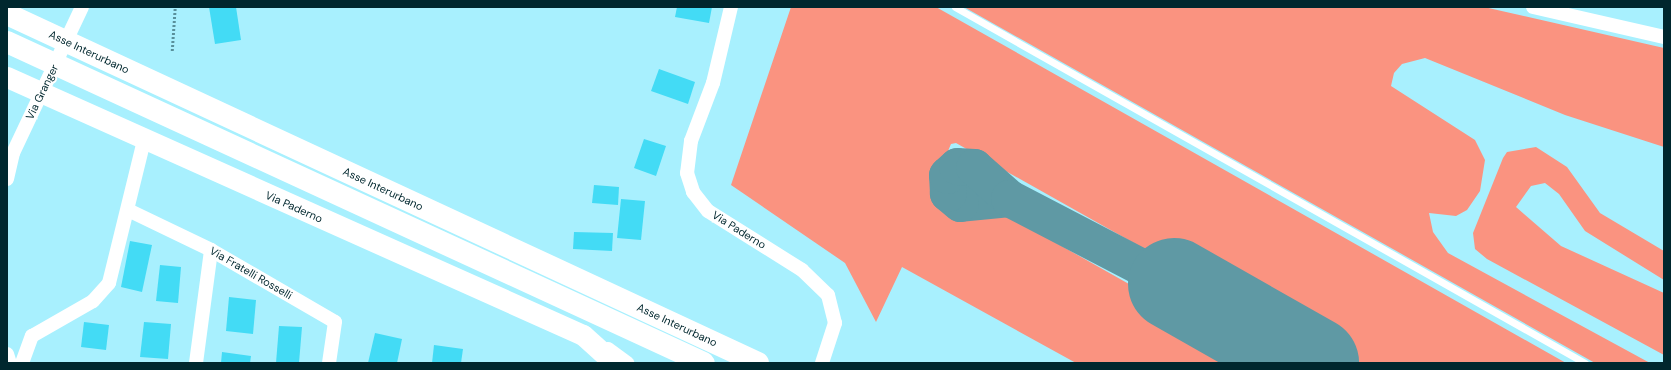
<!DOCTYPE html>
<style>
body{margin:0}
#map{position:relative;width:1671px;height:370px;overflow:hidden;background:#a8f0fe;font-family:"DM Sans",sans-serif}
div>[style]{position:absolute}
[style*='--x']{left:calc(var(--x)*1px);top:calc(var(--y)*1px);width:calc(var(--w)*1px);rotate:calc(var(--a)*1deg)}
.green>*{inset:0;background:#fa9380}
.taxiway>*{height:37px;margin:-18.5px;padding:0 18.5px;transform-origin:18.5px;border-radius:18.5px;background:#5f99a4}
.runway>*{height:92px;margin:-46px;padding:0 46px;transform-origin:46px;border-radius:46px;background:#5f99a4}
.building>*{inset:0;background:#43dbf5}
.path>*{height:2.5px;margin-top:-1.25px;transform-origin:0;background:repeating-linear-gradient(90deg,#58909b 0 2px,transparent 0 4px)}
.lane>*{height:7px;margin:-3.5px;padding:0 3.5px;transform-origin:3.5px;border-radius:3.5px;background:#fff}
.street>*{height:14px;margin:-7px;padding:0 7px;transform-origin:7px;border-radius:7px;background:#fff}
.secondary>*{height:21px;margin:-10.5px;padding:0 10.5px;transform-origin:10.5px;border-radius:10.5px;background:#fff}
.highway>*{height:22px;margin:-11px;padding:0 11px;transform-origin:11px;border-radius:11px;background:#fff}
span{translate:-50% -50%;white-space:nowrap;text-align:center;line-height:1.15;-webkit-text-stroke:4px #fff;paint-order:stroke}
.street-label{font-size:11px;color:#00272e}
.frame{position:absolute;inset:0;border:8px solid #00272e;pointer-events:none}
</style>
<div id="map">
<div class="green">
<div style="clip-path:polygon(791px 7px,936px 7px,1566px 363px,1347px 363px,956px 143px,951px 144px,934px 184px,935px 200px,951px 217px,970px 218px,988px 207px,996px 209px,1269px 363px,1076px 363px,902px 267px,876px 322px,845px 263px,731px 185px)"></div>
<div style="clip-path:polygon(964px 7px,1484px 7px,1664px 48px,1664px 147px,1565px 115px,1425px 58px,1402px 64px,1394px 73px,1391px 86px,1475px 140px,1485px 160px,1480px 191px,1467px 210px,1456px 216px,1429px 213px,1433px 232px,1448px 253px,1650px 363px,1595px 363px)"></div>
<div style="clip-path:polygon(1536px 147px,1567px 167px,1600px 213px,1664px 251px,1664px 280px,1585px 231px,1559px 194px,1545px 183px,1531px 186px,1516px 207px,1561px 246px,1664px 293px,1664px 355px,1487px 259px,1475px 249px,1473px 233px,1503px 158px,1507px 152px)"></div>
</div>
<div class="taxiway">
<div style="--x:1009;--y:198;--w:49;--a:174.2"></div>
<div style="--x:960;--y:203;--w:16;--a:-140"></div>
<div style="--x:948;--y:193;--w:18;--a:-93"></div>
<div style="--x:947;--y:175;--w:13;--a:-42"></div>
<div style="--x:957;--y:166;--w:17;--a:3"></div>
<div style="--x:974;--y:167;--w:47;--a:41.5"></div>
<div style="--x:1009;--y:198;--w:186;--a:27.5"></div>
</div>
<div class="runway">
<div style="--x:1174;--y:284;--w:160;--a:29.6"></div>
</div>
<div class="building">
<div style="clip-path:polygon(209px 7px,236px 7px,241px 40px,215px 44px)"></div>
<div style="clip-path:polygon(677px 7px,712px 7px,709px 23px,675px 17px)"></div>
<div style="clip-path:polygon(659px 69px,695px 82px,688px 104px,651px 91px)"></div>
<div style="clip-path:polygon(644px 139px,666px 146px,656px 176px,634px 168px)"></div>
<div style="clip-path:polygon(594px 185px,619px 187px,618px 205px,592px 203px)"></div>
<div style="clip-path:polygon(621px 199px,645px 201px,641px 240px,617px 238px)"></div>
<div style="clip-path:polygon(574px 232px,613px 233px,612px 251px,573px 249px)"></div>
<div style="clip-path:polygon(130px 241px,152px 245px,142px 292px,121px 287px)"></div>
<div style="clip-path:polygon(160px 265px,181px 267px,178px 303px,156px 301px)"></div>
<div style="clip-path:polygon(229px 297px,256px 300px,253px 334px,226px 331px)"></div>
<div style="clip-path:polygon(84px 322px,109px 325px,106px 350px,81px 347px)"></div>
<div style="clip-path:polygon(144px 322px,171px 324px,168px 359px,140px 357px)"></div>
<div style="clip-path:polygon(279px 326px,302px 327px,299px 363px,276px 363px)"></div>
<div style="clip-path:polygon(375px 333px,402px 339px,397px 363px,368px 363px)"></div>
<div style="clip-path:polygon(434px 345px,463px 349px,461px 363px,432px 363px)"></div>
<div style="clip-path:polygon(222px 352px,251px 356px,250px 363px,221px 363px)"></div>
</div>
<div class="path">
<div style="--x:172;--y:51;--w:44;--a:-86.1"></div>
</div>
<div class="lane">
<div style="--x:955;--y:7;--w:724;--a:29.47"></div>
</div>
<div class="street">
<div style="--x:731;--y:7;--w:78;--a:103.3"></div>
<div style="--x:713;--y:83;--w:62;--a:110.8"></div>
<div style="--x:691;--y:141;--w:32;--a:97"></div>
<div style="--x:687;--y:173;--w:20;--a:72"></div>
<div style="--x:693;--y:192;--w:24;--a:52"></div>
<div style="--x:708;--y:211;--w:111;--a:32.1"></div>
<div style="--x:802;--y:270;--w:36;--a:44"></div>
<div style="--x:828;--y:295;--w:29;--a:76"></div>
<div style="--x:835;--y:323;--w:42;--a:108"></div>
<div style="--x:1533;--y:7;--w:134;--a:12.9"></div>
<div style="--x:7;--y:179;--w:27;--a:-77"></div>
<div style="--x:13;--y:153;--w:161;--a:-64.7"></div>
<div style="--x:128;--y:210;--w:92;--a:25.7"></div>
<div style="--x:211;--y:250;--w:143;--a:30.1"></div>
<div style="--x:335;--y:322;--w:41;--a:98.3"></div>
<div style="--x:608;--y:349;--w:24;--a:36"></div>
<div style="--x:7;--y:354;--w:9;--a:72"></div>
<div style="--x:22;--y:363;--w:29;--a:-70"></div>
<div style="--x:32;--y:336;--w:70;--a:-29.8"></div>
<div style="--x:93;--y:301;--w:24;--a:-48"></div>
<div style="--x:109;--y:283;--w:147;--a:-76.2"></div>
<div style="--x:196;--y:363;--w:114;--a:-82.4"></div>
</div>
<div class="secondary">
<div style="--x:7;--y:77;--w:631;--a:24.13"></div>
<div style="--x:583;--y:335;--w:42;--a:42.1"></div>
</div>
<div class="highway">
<div style="--x:7;--y:14;--w:828;--a:24.92"></div>
<div style="--x:7;--y:42;--w:767;--a:24.73"></div>
</div>
<div class="street-label">
<span style="left:89px;top:52px;rotate:25deg">Asse Interurbano</span>
<span style="left:42px;top:92px;rotate:-64deg">Via Granger</span>
<span style="left:383px;top:189px;rotate:25deg">Asse Interurbano</span>
<span style="left:294px;top:207px;rotate:24deg">Via Paderno</span>
<span style="left:739px;top:230px;rotate:32deg">Via Paderno</span>
<span style="left:251px;top:273px;rotate:30deg">Via Fratelli Rosselli</span>
<span style="left:677px;top:325px;rotate:25deg">Asse Interurbano</span>
</div>
<div class="frame"></div>
</div>
